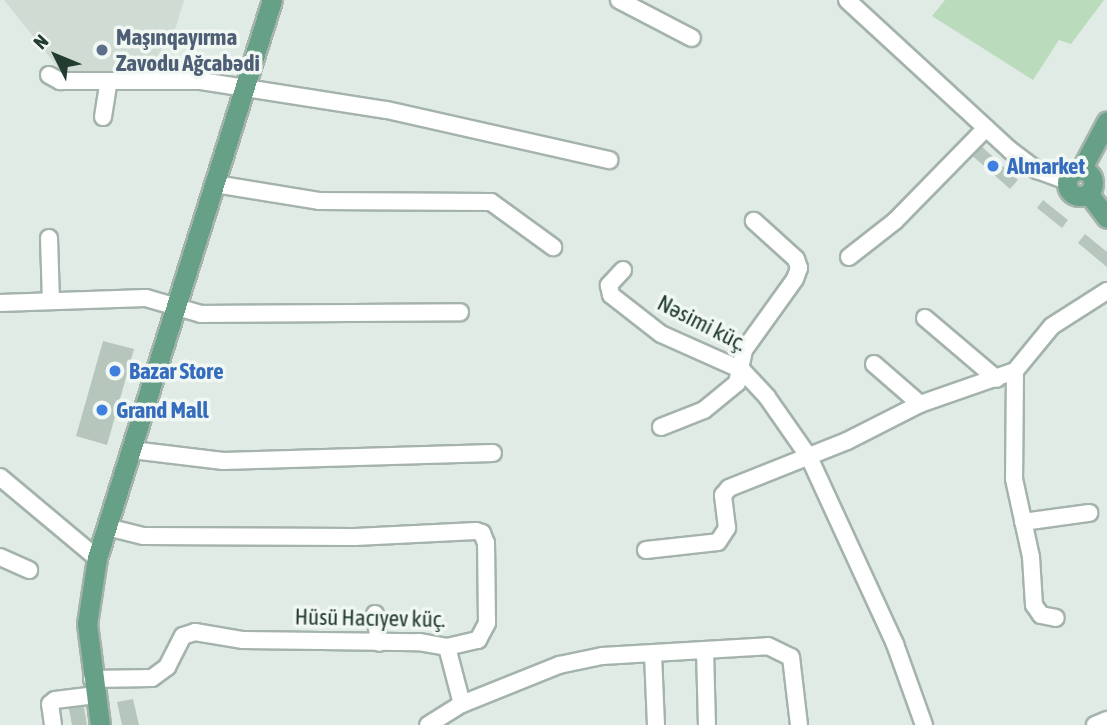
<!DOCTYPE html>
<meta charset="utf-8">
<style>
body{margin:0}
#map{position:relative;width:1107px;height:725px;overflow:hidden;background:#e1ebe5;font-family:"Asap Condensed",sans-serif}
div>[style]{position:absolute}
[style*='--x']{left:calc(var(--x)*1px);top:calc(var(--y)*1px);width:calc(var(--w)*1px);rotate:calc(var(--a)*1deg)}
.built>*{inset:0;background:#cfdbd3}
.green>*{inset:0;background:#badcbd}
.building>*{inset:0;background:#b6c6bd}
.roads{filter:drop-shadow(2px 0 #a4b3ab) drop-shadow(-2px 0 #a4b3ab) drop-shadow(0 2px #a4b3ab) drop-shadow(0 -2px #a4b3ab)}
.minor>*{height:16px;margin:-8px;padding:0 8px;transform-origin:8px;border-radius:8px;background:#fff}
.major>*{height:19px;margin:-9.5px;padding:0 9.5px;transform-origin:9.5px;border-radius:9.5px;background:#66a086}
.major>.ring{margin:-9.5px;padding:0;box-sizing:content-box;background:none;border:19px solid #66a086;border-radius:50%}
.dots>*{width:19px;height:19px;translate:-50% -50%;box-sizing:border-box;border:4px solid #f1f8f3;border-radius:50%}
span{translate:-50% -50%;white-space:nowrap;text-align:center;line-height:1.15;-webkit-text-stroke:7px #f1f8f3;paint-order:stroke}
.service-label{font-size:23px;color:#4e5e75;font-weight:700}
.left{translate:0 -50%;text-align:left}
.shop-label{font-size:23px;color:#366cbe;font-weight:700}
.street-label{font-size:23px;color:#223c30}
.north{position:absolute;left:21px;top:21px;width:70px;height:70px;-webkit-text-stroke:5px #f1f8f3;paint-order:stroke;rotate:313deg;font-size:19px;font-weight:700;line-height:28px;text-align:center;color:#223c30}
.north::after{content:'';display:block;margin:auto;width:24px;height:32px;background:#223c30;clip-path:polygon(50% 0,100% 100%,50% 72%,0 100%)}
</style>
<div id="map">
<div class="built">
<div style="clip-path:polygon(4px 0,184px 0,176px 27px,146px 73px,64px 75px)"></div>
</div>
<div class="green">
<div style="clip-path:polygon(945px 0,1104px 0,1071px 44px,1059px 40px,1033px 80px,932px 16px)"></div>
</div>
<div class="building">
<div style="clip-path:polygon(977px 142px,1018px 180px,1010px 189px,968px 152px)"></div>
<div style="clip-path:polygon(1043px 200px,1068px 220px,1062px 228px,1037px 208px)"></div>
<div style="clip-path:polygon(1085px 234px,1107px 252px,1107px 267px,1078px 243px)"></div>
<div style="clip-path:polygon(103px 341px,134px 349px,107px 445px,76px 436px)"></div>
<div style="clip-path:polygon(133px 699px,139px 725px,122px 725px,117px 702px)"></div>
<div style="clip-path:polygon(83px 701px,87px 725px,72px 725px,68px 704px)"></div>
</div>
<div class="roads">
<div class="minor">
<div style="--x:619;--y:0;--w:82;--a:27.5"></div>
<div style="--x:847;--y:0;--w:222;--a:42.6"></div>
<div style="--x:1010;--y:150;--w:34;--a:37"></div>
<div style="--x:1037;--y:170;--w:32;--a:20"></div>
<div style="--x:49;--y:75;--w:13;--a:29"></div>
<div style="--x:60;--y:81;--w:141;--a:0"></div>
<div style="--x:201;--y:81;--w:188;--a:8.9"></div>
<div style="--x:387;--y:110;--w:228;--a:12.7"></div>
<div style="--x:103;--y:117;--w:36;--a:-81"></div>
<div style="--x:215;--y:184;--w:105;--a:9.3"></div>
<div style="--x:319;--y:201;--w:172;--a:0.3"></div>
<div style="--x:491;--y:202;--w:77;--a:36"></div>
<div style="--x:49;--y:238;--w:62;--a:88.2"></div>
<div style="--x:849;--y:257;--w:58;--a:-38"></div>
<div style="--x:895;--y:221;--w:130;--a:-45.6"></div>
<div style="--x:623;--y:270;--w:21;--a:133"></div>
<div style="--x:609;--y:285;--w:10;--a:79"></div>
<div style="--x:611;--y:295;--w:63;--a:38"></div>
<div style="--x:661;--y:334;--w:89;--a:24"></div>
<div style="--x:742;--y:370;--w:37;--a:47"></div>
<div style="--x:767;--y:397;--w:73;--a:55"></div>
<div style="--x:809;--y:457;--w:206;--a:65.3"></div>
<div style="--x:895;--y:644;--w:86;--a:70.3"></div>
<div style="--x:0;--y:303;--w:146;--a:-2"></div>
<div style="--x:146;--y:298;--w:57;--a:16.2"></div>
<div style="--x:201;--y:314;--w:259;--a:-0.4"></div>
<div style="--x:925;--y:318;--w:94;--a:40.3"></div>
<div style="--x:874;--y:364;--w:61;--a:41"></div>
<div style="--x:1015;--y:371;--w:108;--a:90.5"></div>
<div style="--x:1014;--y:479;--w:80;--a:77.7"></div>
<div style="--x:1031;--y:557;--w:48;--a:86.4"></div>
<div style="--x:1034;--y:605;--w:12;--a:55"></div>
<div style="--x:1041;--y:615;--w:15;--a:11"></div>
<div style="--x:661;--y:427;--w:46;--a:-21.6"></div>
<div style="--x:704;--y:410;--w:43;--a:-39.3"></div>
<div style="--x:737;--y:383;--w:34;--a:-78"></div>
<div style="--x:744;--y:350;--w:87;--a:-54.3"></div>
<div style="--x:795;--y:279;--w:12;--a:-70"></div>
<div style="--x:799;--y:268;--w:9;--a:-108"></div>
<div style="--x:796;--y:259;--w:57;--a:-137.9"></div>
<div style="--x:132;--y:450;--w:92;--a:6.9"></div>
<div style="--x:223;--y:461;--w:270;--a:-1.7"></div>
<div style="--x:0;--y:477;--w:126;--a:39.9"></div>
<div style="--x:1023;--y:522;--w:67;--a:-7.8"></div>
<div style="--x:646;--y:550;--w:72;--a:-6.3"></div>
<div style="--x:718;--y:542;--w:17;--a:-57"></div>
<div style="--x:727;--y:528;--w:33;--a:-97"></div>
<div style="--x:723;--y:495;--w:9;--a:-49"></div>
<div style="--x:729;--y:488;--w:127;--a:-21.7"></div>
<div style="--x:847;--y:441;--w:82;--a:-26.9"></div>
<div style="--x:920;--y:404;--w:101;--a:-19.2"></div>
<div style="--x:1015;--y:371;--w:58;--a:-50.6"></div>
<div style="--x:1052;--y:326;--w:65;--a:-32.5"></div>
<div style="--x:0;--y:557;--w:32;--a:24"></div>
<div style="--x:375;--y:614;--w:29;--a:82"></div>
<div style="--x:447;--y:647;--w:59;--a:75.3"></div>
<div style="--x:705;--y:650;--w:75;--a:88.5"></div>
<div style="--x:653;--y:654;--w:71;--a:87.6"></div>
<div style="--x:92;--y:679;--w:60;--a:-1"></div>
<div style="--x:152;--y:678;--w:19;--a:-36"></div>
<div style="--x:167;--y:667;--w:35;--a:-63"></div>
<div style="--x:183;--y:636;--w:13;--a:-18"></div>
<div style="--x:195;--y:632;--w:49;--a:9.5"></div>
<div style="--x:243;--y:640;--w:176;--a:0.7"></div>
<div style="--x:419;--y:642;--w:28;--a:10"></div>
<div style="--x:447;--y:647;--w:32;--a:-13"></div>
<div style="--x:478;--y:640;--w:19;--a:-62"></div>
<div style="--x:487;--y:623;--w:80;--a:-90.7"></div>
<div style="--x:486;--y:543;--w:11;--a:-112"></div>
<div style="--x:482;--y:533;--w:6;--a:-162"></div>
<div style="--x:476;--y:531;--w:121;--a:177.2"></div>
<div style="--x:355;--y:537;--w:212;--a:-179.7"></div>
<div style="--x:143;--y:536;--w:36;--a:-166"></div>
<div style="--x:53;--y:725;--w:21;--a:-98"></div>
<div style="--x:50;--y:704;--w:6;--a:-39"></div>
<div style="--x:55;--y:700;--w:39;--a:-7"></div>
<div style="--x:428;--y:725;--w:40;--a:-32"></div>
<div style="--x:462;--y:704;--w:105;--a:-21.9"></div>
<div style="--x:559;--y:665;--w:44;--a:-11.8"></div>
<div style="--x:602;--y:656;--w:166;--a:-3.4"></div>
<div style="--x:768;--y:646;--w:25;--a:26"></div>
<div style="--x:791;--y:657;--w:68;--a:83.3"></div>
<div style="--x:1095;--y:725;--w:13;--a:-23"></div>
</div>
<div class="major">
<div style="--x:1081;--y:170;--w:55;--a:-62"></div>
<div class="ring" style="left:1067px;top:170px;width:7px;height:7px"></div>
<div style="--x:1088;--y:193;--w:31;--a:53"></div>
<div style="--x:100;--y:725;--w:102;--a:-97.3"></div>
<div style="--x:87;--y:624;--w:67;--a:-81.4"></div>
<div style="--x:97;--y:558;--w:585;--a:-72.59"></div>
</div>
</div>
<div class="dots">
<div style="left:102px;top:50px;background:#5c6f8a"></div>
<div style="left:993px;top:166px;background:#3f7fe0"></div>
<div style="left:115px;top:371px;background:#3f7fe0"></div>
<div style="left:102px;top:410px;background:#3f7fe0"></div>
</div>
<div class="service-label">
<span class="left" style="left:116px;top:50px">Maşınqayırma<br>Zavodu Ağcabədi</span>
</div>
<div class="shop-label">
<span class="left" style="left:1007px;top:166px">Almarket</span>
<span class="left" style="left:129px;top:371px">Bazar Store</span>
<span class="left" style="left:116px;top:410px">Grand Mall</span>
</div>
<div class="street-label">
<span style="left:702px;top:323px;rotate:27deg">Nəsimi küç.</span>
<span style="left:370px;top:618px;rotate:1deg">Hüsü Hacıyev küç.</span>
</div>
<div class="north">N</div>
</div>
